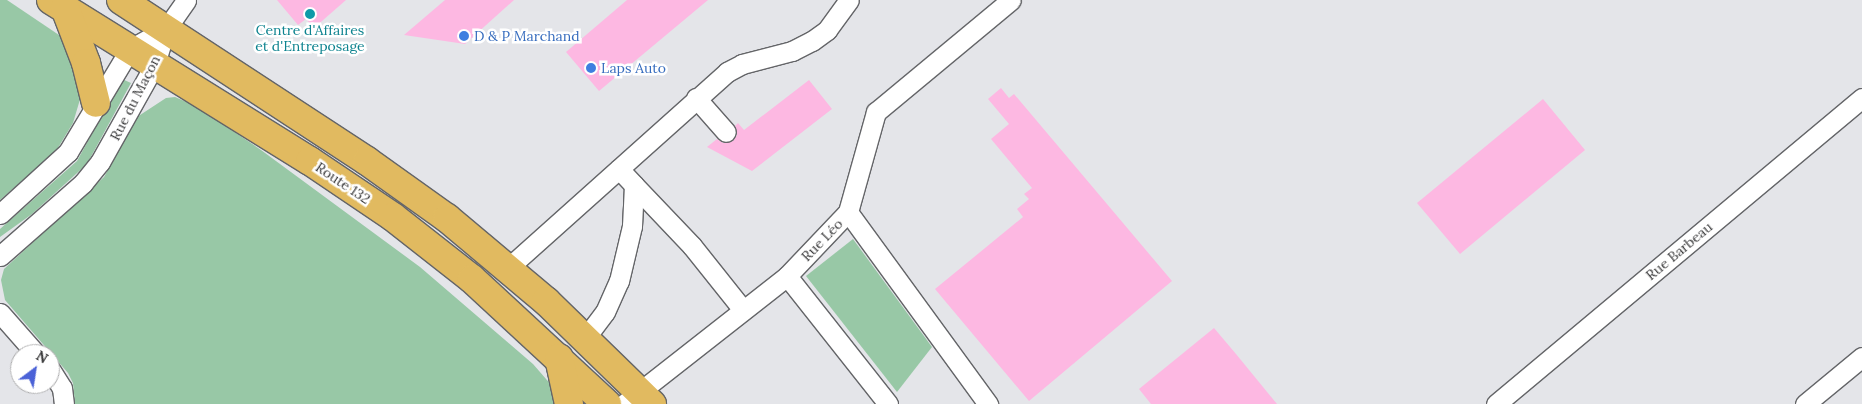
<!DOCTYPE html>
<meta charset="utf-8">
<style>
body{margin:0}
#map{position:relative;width:1862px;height:404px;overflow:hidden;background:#e4e5e9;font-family:Lora,serif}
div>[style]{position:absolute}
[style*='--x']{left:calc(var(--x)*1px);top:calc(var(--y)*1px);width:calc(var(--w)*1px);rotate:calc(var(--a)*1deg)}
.green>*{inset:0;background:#98c8a6}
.building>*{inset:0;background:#fdb8e2}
.roads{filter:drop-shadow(1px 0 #646568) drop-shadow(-1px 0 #646568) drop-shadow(0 1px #646568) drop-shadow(0 -1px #646568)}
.minor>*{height:19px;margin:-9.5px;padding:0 9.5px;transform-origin:9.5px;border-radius:9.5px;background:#fff}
.highway>*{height:28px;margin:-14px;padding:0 14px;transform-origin:14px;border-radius:14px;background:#e1ba60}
.dots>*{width:14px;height:14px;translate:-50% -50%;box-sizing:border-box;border:2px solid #fff;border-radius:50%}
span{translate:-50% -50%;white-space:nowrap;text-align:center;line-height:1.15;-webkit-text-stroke:5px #fff;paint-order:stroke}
.culture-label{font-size:14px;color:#0d838f}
.shop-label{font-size:14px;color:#366cbe}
.left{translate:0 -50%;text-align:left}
.street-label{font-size:14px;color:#353536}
.north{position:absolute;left:10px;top:344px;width:50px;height:50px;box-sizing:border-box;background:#fff;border:1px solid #aeaeaf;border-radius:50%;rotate:31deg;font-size:14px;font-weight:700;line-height:20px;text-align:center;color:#353536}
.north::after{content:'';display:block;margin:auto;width:18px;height:22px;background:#4b62d7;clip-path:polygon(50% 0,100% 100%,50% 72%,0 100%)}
</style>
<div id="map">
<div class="green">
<div style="clip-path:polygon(0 0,7px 0,59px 35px,67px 46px,81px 96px,73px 123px,56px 151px,0 200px)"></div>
<div style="clip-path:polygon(122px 79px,131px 83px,87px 164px,32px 214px,0 237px,0 229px,77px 161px)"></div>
<div style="clip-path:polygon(175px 97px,196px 106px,261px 150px,420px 267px,533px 364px,553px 387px,559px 404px,75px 404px,73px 383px,68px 373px,5px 300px,1px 280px,4px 269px,104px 177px,137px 117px,166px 98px)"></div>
<div style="clip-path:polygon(853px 239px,932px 347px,897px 392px,806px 276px)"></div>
</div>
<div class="building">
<div style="clip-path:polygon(277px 0,346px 0,314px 28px,306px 19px,298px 25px)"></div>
<div style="clip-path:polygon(445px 0,514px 0,465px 44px,404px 35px)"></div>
<div style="clip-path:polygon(627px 0,708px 0,599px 91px,566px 52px)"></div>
<div style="clip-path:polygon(809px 80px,832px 109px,752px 171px,707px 147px,717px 139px,723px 143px,733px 141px,737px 135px,735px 126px,738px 123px,744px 130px)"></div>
<div style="clip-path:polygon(1001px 88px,1009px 98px,1014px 94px,1172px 281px,1029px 401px,935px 289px,1023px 217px,1017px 209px,1029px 199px,1024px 194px,1032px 188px,991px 139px,1009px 124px,988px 99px)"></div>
<div style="clip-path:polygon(1543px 99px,1585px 150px,1460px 254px,1417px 203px)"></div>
<div style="clip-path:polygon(1214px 328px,1236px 354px,1277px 404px,1151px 404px,1139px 389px)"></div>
</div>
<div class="roads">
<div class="minor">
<div style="--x:696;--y:98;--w:45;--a:48.6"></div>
<div style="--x:634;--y:185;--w:84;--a:46.4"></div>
<div style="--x:692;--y:246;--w:82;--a:51.4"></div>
<div style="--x:848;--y:212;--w:238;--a:53.9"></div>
<div style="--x:0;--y:214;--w:92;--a:-42.4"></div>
<div style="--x:68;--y:152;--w:120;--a:-59"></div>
<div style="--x:130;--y:49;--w:41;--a:-29.1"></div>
<div style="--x:0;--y:256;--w:111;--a:-41.3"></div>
<div style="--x:83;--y:183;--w:27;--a:-51"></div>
<div style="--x:100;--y:162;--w:112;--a:-60.7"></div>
<div style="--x:155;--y:64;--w:37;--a:-73"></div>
<div style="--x:166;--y:29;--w:35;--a:-55"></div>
<div style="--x:508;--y:268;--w:294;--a:-41.8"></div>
<div style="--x:727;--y:72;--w:17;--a:-28"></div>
<div style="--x:742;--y:64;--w:52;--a:-14.6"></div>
<div style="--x:792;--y:51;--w:22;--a:-27"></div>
<div style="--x:812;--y:41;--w:19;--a:-36"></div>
<div style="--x:827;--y:30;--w:37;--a:-54"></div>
<div style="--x:787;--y:276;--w:163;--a:51.7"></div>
<div style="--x:0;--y:313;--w:55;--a:48.7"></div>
<div style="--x:586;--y:337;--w:31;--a:-53"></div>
<div style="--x:605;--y:312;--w:34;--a:-66"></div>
<div style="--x:619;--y:281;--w:57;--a:-76.7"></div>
<div style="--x:632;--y:226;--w:41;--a:-87.2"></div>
<div style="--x:634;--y:185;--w:22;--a:-133"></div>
<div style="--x:50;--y:369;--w:22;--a:58"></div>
<div style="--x:62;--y:388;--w:16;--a:83"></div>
<div style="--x:624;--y:404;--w:207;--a:-38.1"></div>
<div style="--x:787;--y:276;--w:88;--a:-46.4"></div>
<div style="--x:848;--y:212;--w:104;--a:-74.4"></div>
<div style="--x:876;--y:112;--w:175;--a:-39.7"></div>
<div style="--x:1496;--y:404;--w:477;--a:-39.9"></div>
<div style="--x:1805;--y:404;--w:74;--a:-39.5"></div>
</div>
<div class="highway">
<div style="--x:51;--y:0;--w:305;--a:31.9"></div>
<div style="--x:310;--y:161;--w:100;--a:34"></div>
<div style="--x:393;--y:217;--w:100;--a:38.1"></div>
<div style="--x:472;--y:279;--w:184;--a:42.8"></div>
<div style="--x:121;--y:0;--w:294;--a:33.2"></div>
<div style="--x:367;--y:161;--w:98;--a:35.5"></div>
<div style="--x:447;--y:218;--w:129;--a:40"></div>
<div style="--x:546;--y:301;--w:148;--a:44.2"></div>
<div style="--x:65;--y:8;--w:59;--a:69.1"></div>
<div style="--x:86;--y:63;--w:41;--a:76"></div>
<div style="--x:559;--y:358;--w:47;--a:77.7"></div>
</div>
</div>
<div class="dots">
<div style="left:310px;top:14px;background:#0f9aa8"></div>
<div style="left:464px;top:36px;background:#3f7fe0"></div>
<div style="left:591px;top:68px;background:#3f7fe0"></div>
</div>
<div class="culture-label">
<span style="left:310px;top:38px">Centre d'Affaires<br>et d'Entreposage</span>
</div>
<div class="shop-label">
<span class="left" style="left:474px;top:36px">D &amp; P Marchand</span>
<span class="left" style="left:601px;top:68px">Laps Auto</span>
</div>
<div class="street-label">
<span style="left:135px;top:98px;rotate:-63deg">Rue du Maçon</span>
<span style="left:343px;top:183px;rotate:34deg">Route 132</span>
<span style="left:822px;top:240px;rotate:-46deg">Rue Léo</span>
<span style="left:1679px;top:251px;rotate:-40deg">Rue Barbeau</span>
</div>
<div class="north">N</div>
</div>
